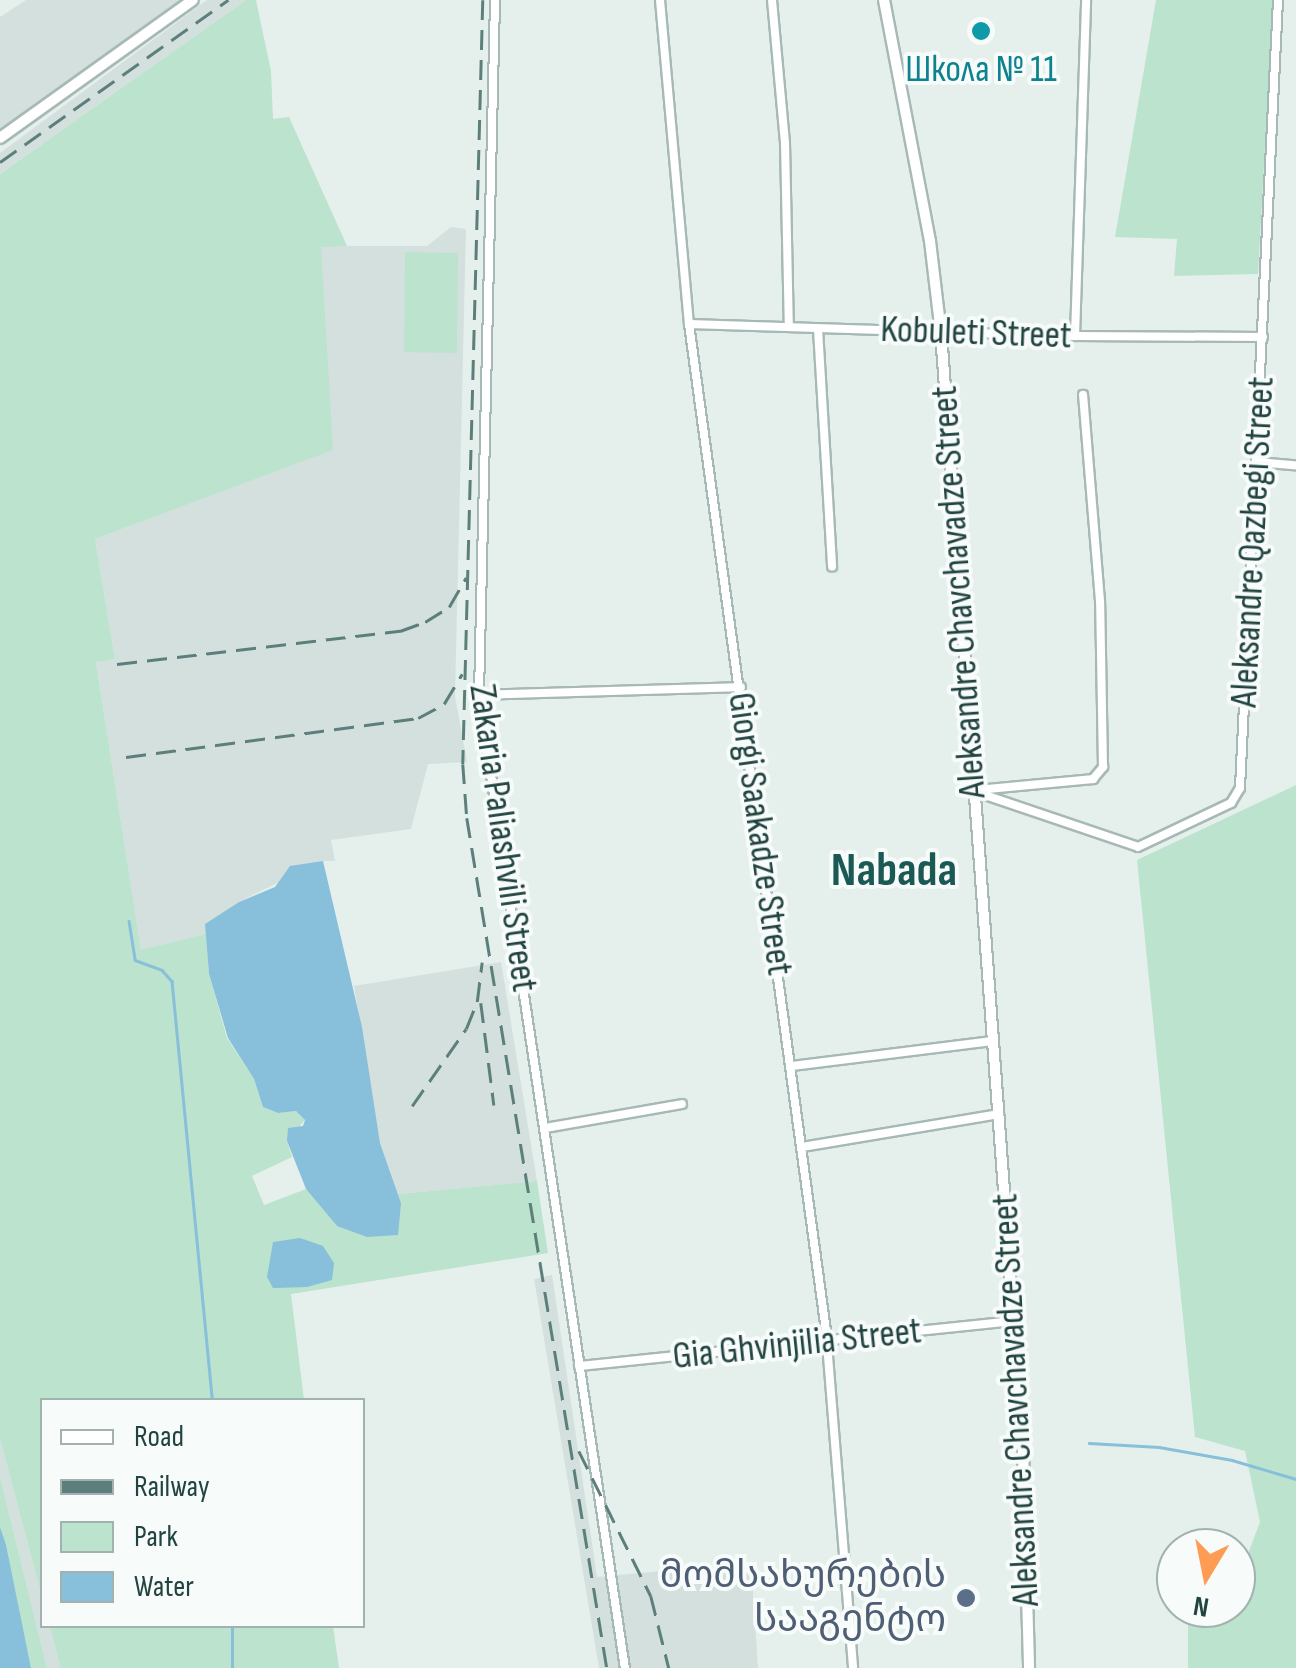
<!DOCTYPE html>
<meta charset="utf-8">
<style>
body{margin:0}
#map{position:relative;width:1296px;height:1668px;overflow:hidden;background:#e5f0ed;font-family:"Sofia Sans Condensed","Noto Sans Georgian",sans-serif}
div>[style]{position:absolute}
[style*='--x']{left:calc(var(--x)*1px);top:calc(var(--y)*1px);width:calc(var(--w)*1px);rotate:calc(var(--a)*1deg)}
.built>*{inset:0;background:#d3e0dd}
.green>*{inset:0;background:#bce3cd}
.water>*{inset:0;background:#88bfda}
.stream>*{height:2.5px;margin:-1.25px;padding:0 1.25px;transform-origin:1.25px;border-radius:1.25px;background:#88bfda}
.roads{filter:drop-shadow(2px 0 #a7b9b6) drop-shadow(-2px 0 #a7b9b6) drop-shadow(0 2px #a7b9b6) drop-shadow(0 -2px #a7b9b6)}
.street>*{height:8px;margin:-4px;padding:0 4px;transform-origin:4px;border-radius:4px;background:#fff}
.secondary>*{height:10px;margin:-5px;padding:0 5px;transform-origin:5px;border-radius:5px;background:#fff}
.rail>*{height:2.5px;margin-top:-1.25px;transform-origin:0;background:repeating-linear-gradient(90deg,#5d7f7c 0 20px,transparent 0 30px)}
.dots>*{width:28px;height:28px;translate:-50% -50%;box-sizing:border-box;border:5px solid #f7fbfa;border-radius:50%}
span{translate:-50% -50%;white-space:nowrap;text-align:center;line-height:1.15;-webkit-text-stroke:8px #f7fbfa;paint-order:stroke}
.culture-label{font-size:38px;color:#0d838f}
.street-label{font-size:38px;color:#224441}
.service-label{font-size:38px;color:#4e5e75}
.right{translate:-100% -50%;text-align:right}
.district-label{font-size:48px;color:#1b5955;font-weight:700}
.legend{position:absolute;left:40px;top:1398px;width:325px;height:230px;box-sizing:border-box;background:#f7fbfa;border:2px solid #a2b2b0;margin:0;padding:12px 18px;list-style:none;font-size:30px;color:#224441}
.legend li{display:flex;align-items:center;gap:20px;height:50px}
.legend b{width:50px;border:2px solid #a2b2b0}
.north{position:absolute;left:1156px;top:1528px;width:100px;height:100px;box-sizing:border-box;background:#f7fbfa;border:2px solid #a2b2b0;border-radius:50%;rotate:190deg;font-size:28px;font-weight:700;line-height:40px;text-align:center;color:#224441}
.north::after{content:'';display:block;margin:auto;width:35px;height:45px;background:#ff9c54;clip-path:polygon(50% 0,100% 100%,50% 72%,0 100%)}
</style>
<div id="map">
<div class="built">
<div style="clip-path:polygon(26px 0,193px 0,0 138px,0 17px)"></div>
<div style="clip-path:polygon(207px 0,246px 0,0 174px,0 153px)"></div>
<div style="clip-path:polygon(451px 227px,466px 229px,455px 696px,467px 762px,428px 764px,411px 829px,331px 840px,335px 861px,322px 861px,239px 902px,206px 924px,206px 934px,141px 951px,96px 661px,115px 659px,95px 539px,332px 450px,320px 246px,427px 246px)"></div>
<div style="clip-path:polygon(501px 962px,537px 1181px,398px 1194px,380px 1143px,354px 986px)"></div>
<div style="clip-path:polygon(552px 1275px,597px 1577px,751px 1563px,758px 1668px,599px 1668px,534px 1279px)"></div>
<div style="clip-path:polygon(0 1439px,42px 1597px,42px 1626px,50px 1626px,62px 1668px,47px 1668px,0 1477px)"></div>
</div>
<div class="green">
<div style="clip-path:polygon(246px 0,256px 0,271px 71px,273px 119px,289px 117px,347px 246px,321px 247px,333px 450px,95px 539px,115px 659px,96px 662px,141px 950px,206px 934px,209px 974px,227px 1038px,254px 1079px,263px 1107px,278px 1113px,296px 1111px,305px 1120px,287px 1141px,292px 1157px,252px 1176px,264px 1205px,306px 1189px,337px 1226px,401px 1203px,398px 1194px,537px 1181px,548px 1253px,291px 1294px,304px 1400px,42px 1400px,42px 1597px,0 1439px,0 174px)"></div>
<div style="clip-path:polygon(1156px 0,1273px 0,1258px 274px,1174px 276px,1177px 239px,1115px 237px)"></div>
<div style="clip-path:polygon(405px 252px,458px 253px,457px 353px,404px 352px)"></div>
<div style="clip-path:polygon(1296px 785px,1296px 1668px,1188px 1668px,1188px 1608px,1236px 1608px,1236px 1551px,1248px 1554px,1260px 1522px,1245px 1451px,1195px 1437px,1137px 860px)"></div>
<div style="clip-path:polygon(0 1477px,47px 1668px,31px 1668px,0 1527px)"></div>
<div style="clip-path:polygon(50px 1626px,333px 1626px,339px 1668px,61px 1668px)"></div>
</div>
<div class="water">
<div style="clip-path:polygon(323px 861px,362px 1027px,380px 1143px,401px 1203px,398px 1235px,367px 1237px,337px 1226px,306px 1189px,287px 1141px,288px 1128px,303px 1126px,305px 1120px,296px 1111px,278px 1113px,263px 1107px,254px 1079px,228px 1038px,209px 974px,205px 924px,239px 902px,275px 887px,290px 866px)"></div>
<div style="clip-path:polygon(300px 1238px,323px 1246px,334px 1263px,332px 1280px,307px 1287px,273px 1288px,267px 1277px,273px 1242px)"></div>
<div style="clip-path:polygon(0 1527px,6px 1545px,31px 1668px,0 1668px)"></div>
</div>
<div class="stream">
<div style="--x:129;--y:921;--w:39;--a:81"></div>
<div style="--x:135;--y:960;--w:29;--a:20"></div>
<div style="--x:162;--y:970;--w:15;--a:48"></div>
<div style="--x:172;--y:981;--w:421;--a:84.5"></div>
<div style="--x:1089;--y:1443;--w:70;--a:3.3"></div>
<div style="--x:1159;--y:1447;--w:74;--a:10.1"></div>
<div style="--x:1232;--y:1460;--w:67;--a:16.5"></div>
<div style="--x:232;--y:1668;--w:42;--a:-90"></div>
</div>
<div class="roads">
<div class="street">
<div style="--x:495;--y:0;--w:695;--a:91.32"></div>
<div style="--x:479;--y:695;--w:984;--a:81.47"></div>
<div style="--x:660;--y:0;--w:325;--a:84.9"></div>
<div style="--x:689;--y:324;--w:1016;--a:82.25"></div>
<div style="--x:826;--y:1331;--w:338;--a:85.4"></div>
<div style="--x:772;--y:0;--w:144;--a:84.8"></div>
<div style="--x:785;--y:143;--w:184;--a:88.8"></div>
<div style="--x:689;--y:324;--w:386;--a:1.8"></div>
<div style="--x:1075;--y:336;--w:188;--a:0.3"></div>
<div style="--x:818;--y:329;--w:238;--a:86.6"></div>
<div style="--x:1075;--y:336;--w:336;--a:-88.1"></div>
<div style="--x:1258;--y:462;--w:38;--a:5"></div>
<div style="--x:479;--y:695;--w:262;--a:-1.7"></div>
<div style="--x:977;--y:790;--w:117;--a:-5.4"></div>
<div style="--x:1093;--y:779;--w:16;--a:-50"></div>
<div style="--x:1103;--y:767;--w:166;--a:-91"></div>
<div style="--x:1100;--y:601;--w:207;--a:-94.7"></div>
<div style="--x:973;--y:791;--w:174;--a:18.7"></div>
<div style="--x:1138;--y:847;--w:103;--a:-25.3"></div>
<div style="--x:1231;--y:803;--w:17;--a:-59"></div>
<div style="--x:1240;--y:788;--w:789;--a:-87.24"></div>
<div style="--x:792;--y:1066;--w:202;--a:-7.1"></div>
<div style="--x:545;--y:1128;--w:139;--a:-9.9"></div>
<div style="--x:802;--y:1147;--w:200;--a:-9.5"></div>
<div style="--x:579;--y:1366;--w:438;--a:-5.9"></div>
</div>
<div class="secondary">
<div style="--x:884;--y:0;--w:245;--a:79.2"></div>
<div style="--x:930;--y:241;--w:93;--a:83.2"></div>
<div style="--x:941;--y:333;--w:1120;--a:85.8"></div>
<div style="--x:1023;--y:1450;--w:218;--a:88.4"></div>
<div style="--x:0;--y:138;--w:237;--a:-35.6"></div>
</div>
</div>
<div class="rail">
<div style="--x:483;--y:0;--w:764;--a:91.5"></div>
<div style="--x:463;--y:764;--w:54;--a:85.8"></div>
<div style="--x:467;--y:818;--w:861;--a:80.65"></div>
<div style="--x:0;--y:162;--w:280;--a:-35.4"></div>
<div style="--x:117;--y:664;--w:285;--a:-6.7"></div>
<div style="--x:400;--y:631;--w:27;--a:-20"></div>
<div style="--x:425;--y:622;--w:28;--a:-32"></div>
<div style="--x:449;--y:607;--w:34;--a:-60"></div>
<div style="--x:126;--y:757;--w:295;--a:-7.6"></div>
<div style="--x:418;--y:718;--w:30;--a:-28"></div>
<div style="--x:444;--y:704;--w:35;--a:-59"></div>
<div style="--x:481;--y:1003;--w:103;--a:82.7"></div>
<div style="--x:412;--y:1106;--w:94;--a:-55"></div>
<div style="--x:466;--y:1029;--w:29;--a:-68"></div>
<div style="--x:477;--y:1002;--w:40;--a:-82.9"></div>
<div style="--x:579;--y:1451;--w:162;--a:63.6"></div>
<div style="--x:651;--y:1596;--w:74;--a:76"></div>
</div>
<div class="dots">
<div style="left:981px;top:31px;background:#0f9aa8"></div>
<div style="left:966px;top:1598px;background:#5c6f8a"></div>
</div>
<div class="culture-label">
<span style="left:981px;top:70px">Школа № 11</span>
</div>
<div class="street-label">
<span style="left:976px;top:333px;rotate:2deg">Kobuleti Street</span>
<span style="left:1253px;top:542px;rotate:-87deg">Aleksandre Qazbegi Street</span>
<span style="left:959px;top:592px;rotate:-94deg">Aleksandre Chavchavadze Street</span>
<span style="left:760px;top:834px;rotate:82deg">Giorgi Saakadze Street</span>
<span style="left:503px;top:838px;rotate:82deg">Zakaria Paliashvili Street</span>
<span style="left:797px;top:1344px;rotate:-6deg">Gia Ghvinjilia Street</span>
<span style="left:1016px;top:1400px;rotate:-93deg">Aleksandre Chavchavadze Street</span>
</div>
<div class="service-label">
<span class="right" style="left:946px;top:1598px">მომსახურების<br>სააგენტო</span>
</div>
<div class="district-label">
<span style="left:894px;top:871px">Nabada</span>
</div>
<ul class="legend">
<li><b style="height:12px;background:#fff"></b>Road</li>
<li><b style="height:12px;background:#5d7f7c"></b>Railway</li>
<li><b style="height:28px;background:#bce3cd"></b>Park</li>
<li><b style="height:28px;background:#88bfda"></b>Water</li>
</ul>
<div class="north">N</div>
</div>
